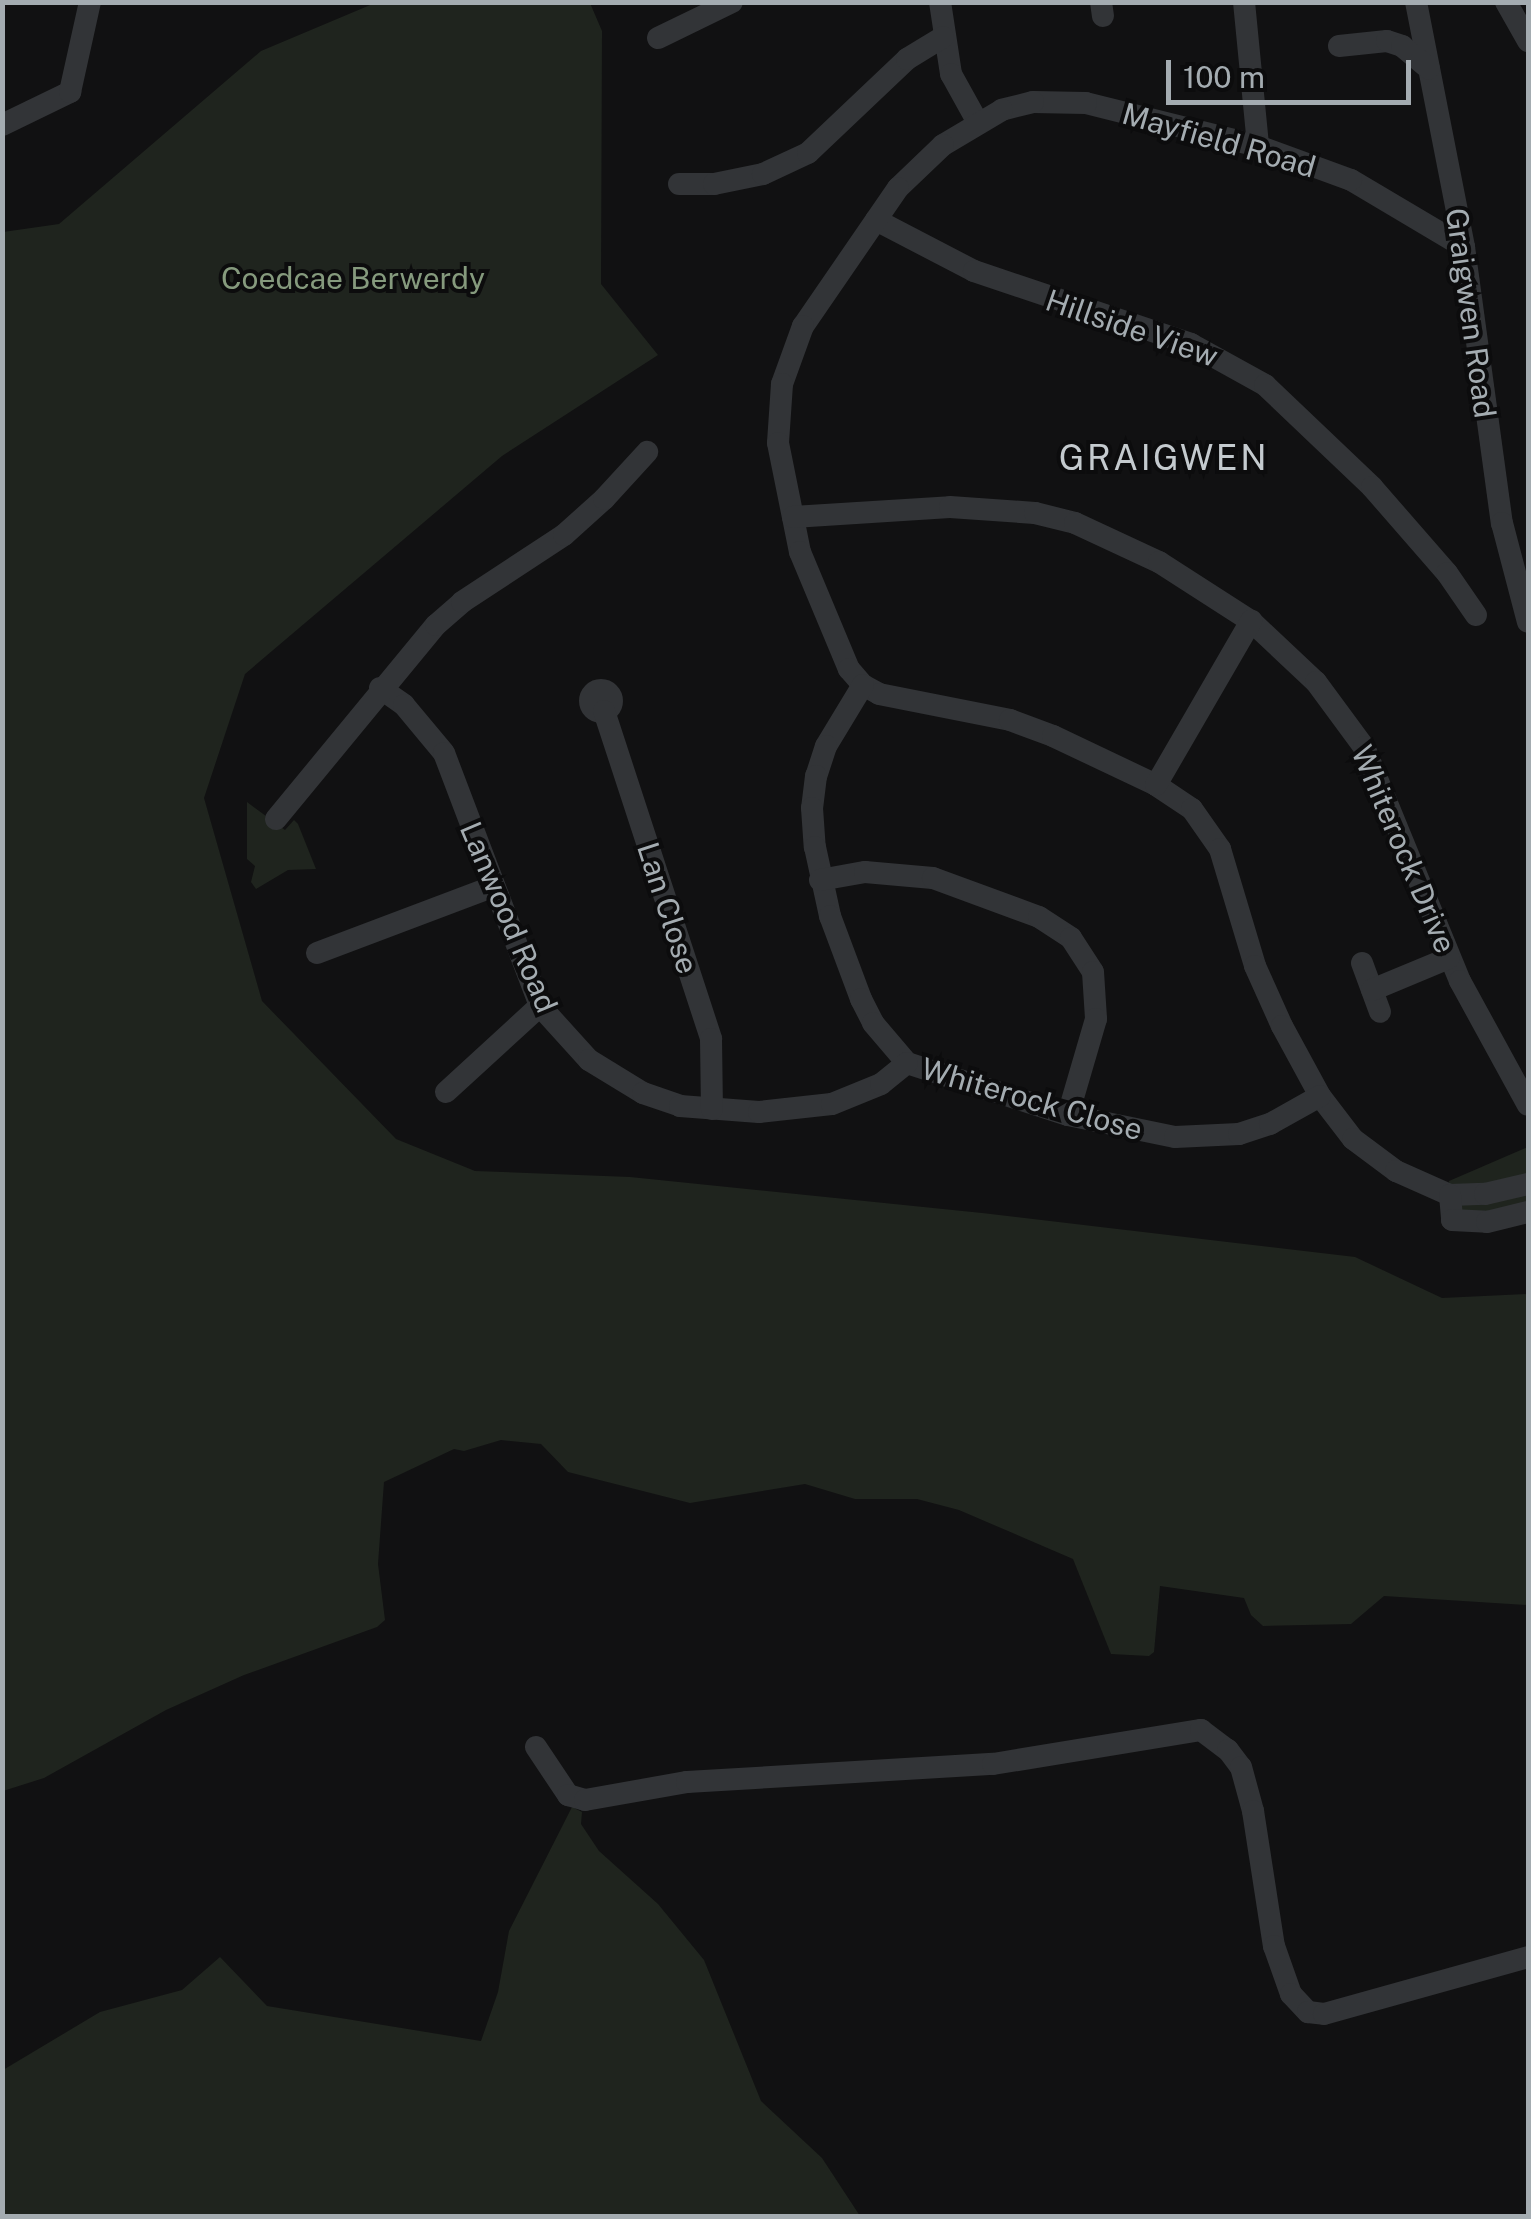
<!DOCTYPE html>
<style>
body{margin:0}
#map{position:relative;width:1531px;height:2219px;overflow:hidden;background:#111112;font-family:"Public Sans",sans-serif}
div>[style]{position:absolute}
[style*='--x']{left:calc(var(--x)*1px);top:calc(var(--y)*1px);width:calc(var(--w)*1px);rotate:calc(var(--a)*1deg)}
.green>*{inset:0;background:#1f241e}
.minor>*{height:22px;margin:-11px;padding:0 11px;transform-origin:11px;border-radius:11px;background:#323437}
.minor>.ring{margin:-11px;padding:0;box-sizing:content-box;background:none;border:22px solid #323437;border-radius:50%}
span{translate:-50% -50%;white-space:nowrap;text-align:center;line-height:1.15;-webkit-text-stroke:8px #0c0c0d;paint-order:stroke}
.street-label{font-size:30px;color:#a4acb1}
.park-label{font-size:30px;color:#859a7d}
.quarter-label{font-size:35px;color:#c4cace;letter-spacing:2.5px}
.frame{position:absolute;inset:0;border:5px solid #a4acb1;pointer-events:none}
.scale{position:absolute;left:1166px;top:60px;width:245px;height:45px;box-sizing:border-box;border:5px solid #a4acb1;border-top:0;padding-left:12px;font-size:30px;line-height:35px;white-space:nowrap;color:#a4acb1;-webkit-text-stroke:8px #0c0c0d;paint-order:stroke}
</style>
<div id="map">
<div class="green">
<div style="clip-path:polygon(375px 3px,590px 3px,602px 31px,601px 284px,658px 355px,502px 456px,245px 674px,204px 798px,262px 1001px,396px 1139px,475px 1171px,630px 1177px,982px 1213px,1355px 1257px,1442px 1298px,1528px 1294px,1528px 1605px,1384px 1596px,1351px 1624px,1263px 1626px,1251px 1615px,1244px 1598px,1160px 1586px,1154px 1652px,1149px 1656px,1111px 1654px,1073px 1559px,959px 1510px,917px 1499px,855px 1499px,805px 1484px,690px 1503px,568px 1472px,541px 1444px,501px 1440px,464px 1451px,454px 1449px,384px 1482px,378px 1564px,385px 1620px,377px 1627px,244px 1675px,166px 1710px,44px 1778px,3px 1791px,3px 232px,59px 224px,261px 51px)"></div>
<div style="clip-path:polygon(247px 802px,285px 830px,294px 820px,298px 824px,316px 869px,288px 870px,256px 889px,251px 882px,255px 866px,247px 859px)"></div>
<div style="clip-path:polygon(1528px 1147px,1528px 1212px,1465px 1222px,1450px 1195px,1449px 1181px)"></div>
<div style="clip-path:polygon(572px 1807px,582px 1812px,581px 1824px,599px 1851px,658px 1904px,704px 1960px,761px 2101px,822px 2158px,860px 2216px,3px 2216px,3px 2070px,100px 2012px,182px 1990px,220px 1957px,267px 2006px,481px 2041px,498px 1992px,509px 1931px)"></div>
</div>
<div class="minor">
<div style="--x:940;--y:2;--w:73;--a:81.3"></div>
<div style="--x:951;--y:74;--w:54;--a:61"></div>
<div style="--x:1101;--y:2;--w:14;--a:82"></div>
<div style="--x:1244;--y:2;--w:145;--a:84.4"></div>
<div style="--x:1416;--y:2;--w:250;--a:78.9"></div>
<div style="--x:1464;--y:247;--w:279;--a:82.2"></div>
<div style="--x:1502;--y:523;--w:102;--a:75.3"></div>
<div style="--x:1506;--y:2;--w:45;--a:60.6"></div>
<div style="--x:658;--y:38;--w:82;--a:-25.9"></div>
<div style="--x:1339;--y:46;--w:48;--a:-5.9"></div>
<div style="--x:1387;--y:41;--w:16;--a:18"></div>
<div style="--x:1402;--y:46;--w:35;--a:40"></div>
<div style="--x:2;--y:125;--w:76;--a:-25.9"></div>
<div style="--x:70;--y:92;--w:92;--a:-77.5"></div>
<div style="--x:679;--y:184;--w:35;--a:0"></div>
<div style="--x:714;--y:184;--w:50;--a:-11.5"></div>
<div style="--x:763;--y:174;--w:50;--a:-25"></div>
<div style="--x:808;--y:153;--w:137;--a:-43.5"></div>
<div style="--x:907;--y:59;--w:42;--a:-31.4"></div>
<div style="--x:876;--y:220;--w:110;--a:27.5"></div>
<div style="--x:974;--y:271;--w:229;--a:18.6"></div>
<div style="--x:1191;--y:344;--w:85;--a:29"></div>
<div style="--x:1265;--y:385;--w:148;--a:43.6"></div>
<div style="--x:1372;--y:487;--w:114;--a:48.9"></div>
<div style="--x:1447;--y:573;--w:51;--a:55.4"></div>
<div style="--x:1464;--y:247;--w:131;--a:-149.3"></div>
<div style="--x:1351;--y:180;--w:99;--a:-159.9"></div>
<div style="--x:1258;--y:146;--w:177;--a:-166"></div>
<div style="--x:1086;--y:103;--w:53;--a:-178.9"></div>
<div style="--x:1033;--y:102;--w:32;--a:166"></div>
<div style="--x:1002;--y:110;--w:69;--a:149.3"></div>
<div style="--x:943;--y:145;--w:62;--a:136.3"></div>
<div style="--x:898;--y:188;--w:168;--a:124.5"></div>
<div style="--x:803;--y:326;--w:62;--a:109.9"></div>
<div style="--x:782;--y:384;--w:59;--a:93.9"></div>
<div style="--x:778;--y:443;--w:111;--a:78.6"></div>
<div style="--x:800;--y:552;--w:127;--a:67.3"></div>
<div style="--x:849;--y:669;--w:21;--a:49"></div>
<div style="--x:863;--y:685;--w:18;--a:29"></div>
<div style="--x:879;--y:694;--w:134;--a:11.2"></div>
<div style="--x:1010;--y:720;--w:46;--a:20.4"></div>
<div style="--x:1053;--y:736;--w:114;--a:25.4"></div>
<div style="--x:1156;--y:785;--w:43;--a:33.7"></div>
<div style="--x:1192;--y:809;--w:49;--a:55"></div>
<div style="--x:1220;--y:849;--w:122;--a:73.3"></div>
<div style="--x:1255;--y:966;--w:66;--a:65.8"></div>
<div style="--x:1282;--y:1026;--w:80;--a:61.5"></div>
<div style="--x:1320;--y:1096;--w:54;--a:52.5"></div>
<div style="--x:1353;--y:1139;--w:54;--a:36.7"></div>
<div style="--x:1396;--y:1171;--w:59;--a:24"></div>
<div style="--x:1450;--y:1195;--w:35;--a:-2"></div>
<div style="--x:1485;--y:1194;--w:44;--a:-13.1"></div>
<div style="--x:793;--y:517;--w:157;--a:-3.6"></div>
<div style="--x:950;--y:507;--w:85;--a:4"></div>
<div style="--x:1035;--y:513;--w:41;--a:14"></div>
<div style="--x:1075;--y:523;--w:93;--a:24.9"></div>
<div style="--x:1159;--y:562;--w:109;--a:32.7"></div>
<div style="--x:1251;--y:621;--w:89;--a:43.2"></div>
<div style="--x:1316;--y:682;--w:81;--a:53.6"></div>
<div style="--x:1364;--y:747;--w:253;--a:67.7"></div>
<div style="--x:1460;--y:981;--w:141;--a:61.3"></div>
<div style="--x:863;--y:685;--w:71;--a:121.2"></div>
<div style="--x:826;--y:746;--w:32;--a:108"></div>
<div style="--x:816;--y:776;--w:32;--a:97"></div>
<div style="--x:812;--y:808;--w:39;--a:86"></div>
<div style="--x:815;--y:847;--w:71;--a:77.7"></div>
<div style="--x:830;--y:916;--w:89;--a:69.5"></div>
<div style="--x:861;--y:999;--w:27;--a:63"></div>
<div style="--x:873;--y:1023;--w:52;--a:49.6"></div>
<div style="--x:907;--y:1063;--w:169;--a:17.9"></div>
<div style="--x:1068;--y:1115;--w:109;--a:11.6"></div>
<div style="--x:1175;--y:1137;--w:64;--a:-2.7"></div>
<div style="--x:1239;--y:1134;--w:33;--a:-18"></div>
<div style="--x:1270;--y:1124;--w:57;--a:-29.2"></div>
<div style="--x:380;--y:688;--w:29;--a:35"></div>
<div style="--x:404;--y:705;--w:62;--a:50.2"></div>
<div style="--x:444;--y:753;--w:271;--a:69.2"></div>
<div style="--x:540;--y:1006;--w:73;--a:47.8"></div>
<div style="--x:589;--y:1060;--w:63;--a:31.4"></div>
<div style="--x:643;--y:1093;--w:39;--a:19"></div>
<div style="--x:680;--y:1106;--w:79;--a:4.3"></div>
<div style="--x:759;--y:1112;--w:73;--a:-6.3"></div>
<div style="--x:832;--y:1104;--w:53;--a:-22.2"></div>
<div style="--x:881;--y:1084;--w:33;--a:-39"></div>
<div class="ring" style="left:590px;top:690px;width:0;height:0"></div>
<div style="--x:604;--y:711;--w:345;--a:71.9"></div>
<div style="--x:711;--y:1039;--w:70;--a:89.2"></div>
<div style="--x:1156;--y:785;--w:190;--a:-59.9"></div>
<div style="--x:276;--y:819;--w:251;--a:-50.5"></div>
<div style="--x:436;--y:625;--w:35;--a:-41"></div>
<div style="--x:462;--y:602;--w:122;--a:-33.3"></div>
<div style="--x:564;--y:535;--w:54;--a:-42"></div>
<div style="--x:604;--y:499;--w:64;--a:-47.5"></div>
<div style="--x:820;--y:880;--w:46;--a:-10.1"></div>
<div style="--x:865;--y:872;--w:68;--a:5"></div>
<div style="--x:933;--y:878;--w:113;--a:20.2"></div>
<div style="--x:1039;--y:917;--w:38;--a:33"></div>
<div style="--x:1071;--y:938;--w:40;--a:57.1"></div>
<div style="--x:1093;--y:972;--w:47;--a:86.3"></div>
<div style="--x:1096;--y:1019;--w:100;--a:106.3"></div>
<div style="--x:317;--y:953;--w:189;--a:-20.7"></div>
<div style="--x:1362;--y:963;--w:52;--a:69.8"></div>
<div style="--x:1372;--y:990;--w:83;--a:-22.6"></div>
<div style="--x:446;--y:1092;--w:127;--a:-42.5"></div>
<div style="--x:1450;--y:1195;--w:25;--a:85"></div>
<div style="--x:1452;--y:1220;--w:35;--a:3"></div>
<div style="--x:1487;--y:1222;--w:42;--a:-13.7"></div>
<div style="--x:536;--y:1747;--w:58;--a:56.3"></div>
<div style="--x:568;--y:1795;--w:18;--a:16"></div>
<div style="--x:585;--y:1800;--w:104;--a:-10"></div>
<div style="--x:687;--y:1782;--w:307;--a:-3.4"></div>
<div style="--x:993;--y:1764;--w:211;--a:-9.3"></div>
<div style="--x:1201;--y:1730;--w:34;--a:37"></div>
<div style="--x:1228;--y:1750;--w:21;--a:53"></div>
<div style="--x:1241;--y:1767;--w:46;--a:74.7"></div>
<div style="--x:1253;--y:1811;--w:137;--a:81.2"></div>
<div style="--x:1274;--y:1946;--w:51;--a:70.5"></div>
<div style="--x:1291;--y:1994;--w:25;--a:47"></div>
<div style="--x:1308;--y:2012;--w:16;--a:7"></div>
<div style="--x:1324;--y:2014;--w:212;--a:-15.6"></div>
</div>
<div class="street-label">
<span style="left:1219px;top:140px;rotate:16deg">Mayfield Road</span>
<span style="left:1471px;top:313px;rotate:82deg">Graigwen Road</span>
<span style="left:1132px;top:328px;rotate:19deg">Hillside View</span>
<span style="left:1404px;top:849px;rotate:67deg">Whiterock Drive</span>
<span style="left:668px;top:908px;rotate:72deg">Lan Close</span>
<span style="left:509px;top:917px;rotate:67deg">Lanwood Road</span>
<span style="left:1032px;top:1099px;rotate:16deg">Whiterock Close</span>
</div>
<div class="park-label">
<span style="left:353px;top:278px">Coedcae Berwerdy</span>
</div>
<div class="quarter-label">
<span style="left:1164px;top:458px">GRAIGWEN</span>
</div>
<div class="frame"></div>
<div class="scale">100 m</div>
</div>
